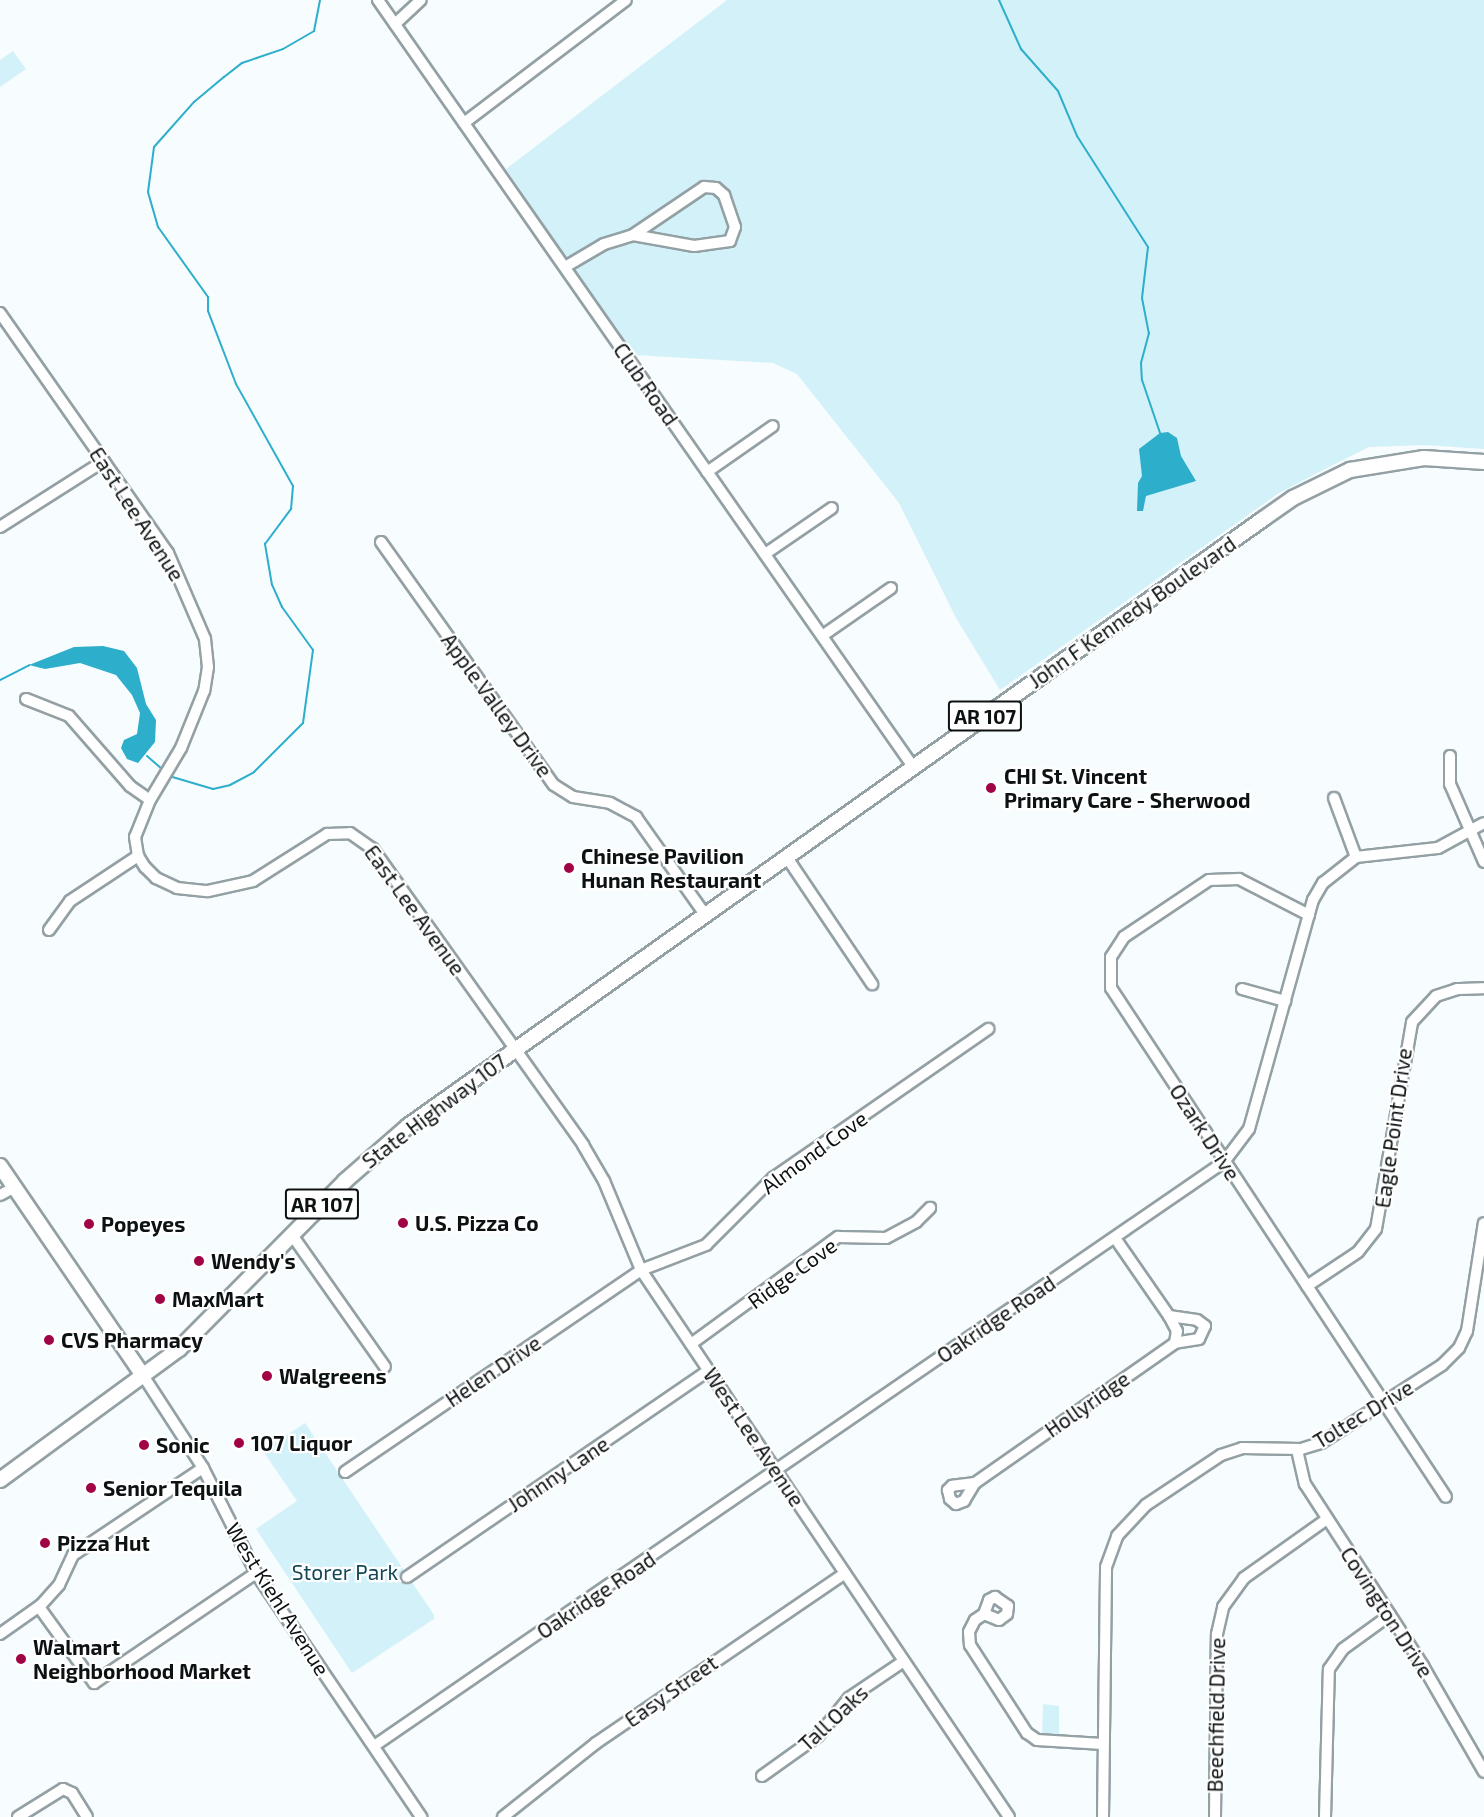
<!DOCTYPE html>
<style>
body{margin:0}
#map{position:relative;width:1484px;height:1817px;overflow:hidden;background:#f7fcfe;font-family:"Exo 2",sans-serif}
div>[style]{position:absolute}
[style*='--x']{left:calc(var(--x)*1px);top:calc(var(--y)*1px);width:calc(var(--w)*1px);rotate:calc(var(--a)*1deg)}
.green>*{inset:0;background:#d3f1f9}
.water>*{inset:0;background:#2daecb}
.stream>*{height:2px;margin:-1px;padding:0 1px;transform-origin:1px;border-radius:1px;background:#2daecb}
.roads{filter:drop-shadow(2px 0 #93a0a4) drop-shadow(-2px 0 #93a0a4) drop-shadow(0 2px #93a0a4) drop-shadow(0 -2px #93a0a4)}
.minor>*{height:10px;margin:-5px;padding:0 5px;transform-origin:5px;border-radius:5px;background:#fff}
.major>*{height:14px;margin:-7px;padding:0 7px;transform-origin:7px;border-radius:7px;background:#fff}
.dots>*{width:16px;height:16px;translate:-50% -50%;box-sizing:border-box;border:3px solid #fff;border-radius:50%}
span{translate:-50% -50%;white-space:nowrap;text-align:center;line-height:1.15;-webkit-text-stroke:4.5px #fff;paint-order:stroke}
.shield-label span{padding:2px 4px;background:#fff;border:2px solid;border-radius:4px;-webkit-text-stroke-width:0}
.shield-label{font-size:20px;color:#0c1112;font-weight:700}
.street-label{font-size:21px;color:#0c1112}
.poi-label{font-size:21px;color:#0c1112;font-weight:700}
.left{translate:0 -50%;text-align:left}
.park-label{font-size:21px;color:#124753}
</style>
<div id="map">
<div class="green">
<div style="clip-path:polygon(727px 0,1484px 0,1484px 449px,1425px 445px,1369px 447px,1327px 468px,1279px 493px,1000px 690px,956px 618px,899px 503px,797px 374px,773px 363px,635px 355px,527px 213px,528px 202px,506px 169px)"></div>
<div style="clip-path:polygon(13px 51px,26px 69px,0 87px,0 60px)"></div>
<div style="clip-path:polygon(305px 1423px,434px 1615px,434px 1619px,352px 1673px,256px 1529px,297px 1501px,263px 1451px)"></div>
<div style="clip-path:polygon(1043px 1704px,1059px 1706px,1059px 1738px,1042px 1737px)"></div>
</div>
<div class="water">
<div style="clip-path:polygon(1168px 432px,1177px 438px,1181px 456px,1196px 481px,1146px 496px,1143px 511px,1137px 511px,1138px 483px,1142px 476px,1139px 449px,1160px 433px)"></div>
<div style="clip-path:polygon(103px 646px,124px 651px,137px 668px,146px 704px,156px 720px,155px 742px,138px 763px,127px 759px,121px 748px,124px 740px,137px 734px,140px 713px,132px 695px,116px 675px,80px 663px,45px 669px,29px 665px,74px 647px)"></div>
</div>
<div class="stream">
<div style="--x:999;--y:0;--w:54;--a:65.8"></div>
<div style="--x:1021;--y:49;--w:56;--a:48.6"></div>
<div style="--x:1058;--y:91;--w:49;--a:67.1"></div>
<div style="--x:1077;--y:136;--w:132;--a:57.4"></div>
<div style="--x:1148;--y:247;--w:51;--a:96.7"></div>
<div style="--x:1142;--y:298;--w:36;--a:79"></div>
<div style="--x:1149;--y:333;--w:31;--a:105"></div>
<div style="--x:1141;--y:363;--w:17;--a:87"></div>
<div style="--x:1142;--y:380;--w:56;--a:71.2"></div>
<div style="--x:0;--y:680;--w:33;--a:-27"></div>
<div style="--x:147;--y:756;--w:21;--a:41"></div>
<div style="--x:169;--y:776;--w:46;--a:16.5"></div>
<div style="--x:213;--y:789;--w:17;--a:-13"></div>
<div style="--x:230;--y:785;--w:27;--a:-28"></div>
<div style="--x:254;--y:772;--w:69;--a:-45"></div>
<div style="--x:303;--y:723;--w:74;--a:-82.2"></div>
<div style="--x:313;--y:650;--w:53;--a:-125.8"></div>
<div style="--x:282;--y:607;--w:24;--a:-114"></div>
<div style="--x:272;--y:585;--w:42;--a:-99.7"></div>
<div style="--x:265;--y:544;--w:44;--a:-53.4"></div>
<div style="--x:291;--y:509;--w:23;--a:-85"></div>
<div style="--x:293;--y:486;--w:117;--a:-119.2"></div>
<div style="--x:236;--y:384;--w:78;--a:-111"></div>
<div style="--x:208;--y:311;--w:14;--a:-90"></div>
<div style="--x:208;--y:297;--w:86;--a:-125.5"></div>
<div style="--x:158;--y:227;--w:36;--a:-106"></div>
<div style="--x:148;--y:192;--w:45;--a:-82.4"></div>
<div style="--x:154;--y:147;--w:60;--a:-48.4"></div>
<div style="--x:194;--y:102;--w:39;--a:-40"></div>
<div style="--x:224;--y:77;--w:23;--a:-38"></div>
<div style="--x:242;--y:63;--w:43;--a:-18.9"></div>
<div style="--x:283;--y:49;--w:36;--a:-30"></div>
<div style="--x:314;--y:31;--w:32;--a:-79"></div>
</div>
<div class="roads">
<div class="minor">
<div style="--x:378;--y:0;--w:937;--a:55.09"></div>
<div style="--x:395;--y:24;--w:35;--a:-43"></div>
<div style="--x:464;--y:123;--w:203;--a:-37.2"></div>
<div style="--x:704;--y:187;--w:12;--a:5"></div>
<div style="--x:716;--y:188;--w:11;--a:41"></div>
<div style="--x:724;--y:195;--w:34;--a:71"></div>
<div style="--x:735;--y:227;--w:15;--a:110"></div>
<div style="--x:730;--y:241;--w:36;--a:172"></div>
<div style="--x:694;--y:246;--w:62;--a:-169.8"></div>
<div style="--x:633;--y:235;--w:86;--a:-34.1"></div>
<div style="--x:565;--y:267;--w:45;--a:-30.5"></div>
<div style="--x:604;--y:244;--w:30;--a:-17"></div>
<div style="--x:0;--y:313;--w:293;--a:55"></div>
<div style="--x:168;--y:553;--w:94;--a:66.7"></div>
<div style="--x:205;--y:639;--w:28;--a:84"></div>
<div style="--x:208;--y:667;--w:24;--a:99"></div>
<div style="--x:204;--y:691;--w:61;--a:112"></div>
<div style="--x:181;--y:748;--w:61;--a:120.8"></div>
<div style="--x:150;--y:800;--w:40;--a:112"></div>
<div style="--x:135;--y:837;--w:19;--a:81"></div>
<div style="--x:138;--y:856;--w:13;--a:58"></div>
<div style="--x:145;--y:867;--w:16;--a:45"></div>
<div style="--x:156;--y:878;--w:23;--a:25"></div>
<div style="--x:177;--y:888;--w:31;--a:6"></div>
<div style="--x:208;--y:891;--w:46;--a:-12.5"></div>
<div style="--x:253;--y:881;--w:88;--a:-32.4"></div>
<div style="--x:327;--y:834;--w:23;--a:-2"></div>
<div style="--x:350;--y:833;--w:28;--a:35"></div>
<div style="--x:373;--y:849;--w:363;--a:54.6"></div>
<div style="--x:583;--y:1145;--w:42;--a:59.7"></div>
<div style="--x:604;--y:1181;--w:96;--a:67.4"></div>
<div style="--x:641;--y:1270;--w:659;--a:56.07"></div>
<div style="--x:707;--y:472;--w:80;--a:-34.9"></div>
<div style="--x:0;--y:527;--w:123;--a:-32.4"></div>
<div style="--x:381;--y:542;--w:298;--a:54.6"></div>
<div style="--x:554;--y:785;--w:22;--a:32"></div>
<div style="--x:573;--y:797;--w:37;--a:9"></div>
<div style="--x:610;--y:803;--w:30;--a:28"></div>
<div style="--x:636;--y:817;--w:121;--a:54.7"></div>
<div style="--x:765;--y:554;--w:81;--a:-34.5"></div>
<div style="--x:822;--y:636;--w:84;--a:-34.8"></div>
<div style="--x:26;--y:699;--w:46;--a:21.6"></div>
<div style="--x:69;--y:716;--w:93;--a:48.9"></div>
<div style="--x:130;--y:786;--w:24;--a:35"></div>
<div style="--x:1450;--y:756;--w:28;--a:90"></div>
<div style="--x:1450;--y:784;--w:85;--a:66.4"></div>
<div style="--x:1334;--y:798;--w:63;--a:69.6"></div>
<div style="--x:788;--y:859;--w:151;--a:56.1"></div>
<div style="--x:1309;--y:915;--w:79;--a:-152.8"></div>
<div style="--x:1239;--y:879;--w:30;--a:178"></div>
<div style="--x:1209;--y:880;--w:102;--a:146.2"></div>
<div style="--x:1124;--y:937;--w:24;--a:123"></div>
<div style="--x:1111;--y:957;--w:31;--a:90"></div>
<div style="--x:1111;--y:988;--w:609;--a:56.65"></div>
<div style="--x:49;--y:930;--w:36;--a:-54"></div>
<div style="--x:70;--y:901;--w:82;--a:-33.5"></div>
<div style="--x:1242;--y:989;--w:45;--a:15.6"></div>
<div style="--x:0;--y:1195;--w:17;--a:-28"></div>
<div style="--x:292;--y:1235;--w:161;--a:54.8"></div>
<div style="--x:1115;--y:1238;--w:95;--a:55.3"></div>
<div style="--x:1169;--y:1316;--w:28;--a:8"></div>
<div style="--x:1197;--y:1320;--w:10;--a:37"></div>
<div style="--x:1205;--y:1326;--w:14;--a:115"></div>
<div style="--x:1199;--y:1339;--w:24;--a:171"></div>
<div style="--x:1307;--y:1286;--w:61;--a:-33.7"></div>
<div style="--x:1358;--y:1252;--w:29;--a:-52"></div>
<div style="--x:1376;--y:1229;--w:210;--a:-80.1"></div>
<div style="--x:1412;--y:1022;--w:35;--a:-47"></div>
<div style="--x:1436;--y:996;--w:22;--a:-18"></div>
<div style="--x:1457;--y:989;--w:27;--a:-2"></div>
<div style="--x:691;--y:1344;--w:182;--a:-36.1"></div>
<div style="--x:838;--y:1237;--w:48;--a:1.2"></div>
<div style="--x:886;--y:1238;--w:34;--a:-28"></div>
<div style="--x:916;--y:1222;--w:20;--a:-45"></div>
<div style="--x:144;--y:1377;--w:108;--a:57"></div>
<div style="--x:203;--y:1468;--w:118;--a:63.2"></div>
<div style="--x:256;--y:1573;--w:295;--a:55.9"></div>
<div style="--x:1297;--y:1450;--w:35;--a:77"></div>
<div style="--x:1305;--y:1484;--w:217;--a:57"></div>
<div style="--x:1423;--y:1666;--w:122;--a:60.1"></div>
<div style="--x:345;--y:1472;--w:358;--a:-34.3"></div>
<div style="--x:641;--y:1270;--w:70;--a:-21"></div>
<div style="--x:706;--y:1245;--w:95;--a:-45"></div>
<div style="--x:773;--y:1178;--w:262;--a:-34.7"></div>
<div style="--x:975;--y:1483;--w:23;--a:173"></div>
<div style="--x:952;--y:1486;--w:6;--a:135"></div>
<div style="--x:948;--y:1490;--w:9;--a:77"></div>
<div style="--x:950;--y:1499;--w:8;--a:40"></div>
<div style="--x:956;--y:1504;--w:9;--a:-21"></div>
<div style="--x:964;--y:1501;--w:21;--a:-59"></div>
<div style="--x:975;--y:1483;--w:244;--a:-35"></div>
<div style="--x:1175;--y:1343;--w:12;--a:-81"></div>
<div style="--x:1177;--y:1331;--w:17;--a:-118"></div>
<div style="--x:407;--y:1577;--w:365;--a:-34.4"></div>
<div style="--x:39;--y:1607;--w:94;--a:54.1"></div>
<div style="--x:94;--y:1683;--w:196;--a:-34.2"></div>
<div style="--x:984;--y:1614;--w:15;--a:-70"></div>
<div style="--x:989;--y:1600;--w:7;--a:-27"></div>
<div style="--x:995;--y:1597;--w:16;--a:35"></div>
<div style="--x:1008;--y:1606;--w:8;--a:97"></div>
<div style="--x:1007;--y:1614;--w:10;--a:143"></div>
<div style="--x:999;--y:1620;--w:16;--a:-158"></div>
<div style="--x:984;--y:1614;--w:11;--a:146"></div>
<div style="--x:975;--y:1620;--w:13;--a:117"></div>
<div style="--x:969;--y:1632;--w:13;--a:86"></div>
<div style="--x:970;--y:1645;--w:105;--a:57.1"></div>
<div style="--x:1027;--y:1733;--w:12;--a:35"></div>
<div style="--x:1037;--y:1740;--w:66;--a:3.5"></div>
<div style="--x:0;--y:1634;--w:50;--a:-35.3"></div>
<div style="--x:41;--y:1605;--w:27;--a:-48"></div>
<div style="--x:59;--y:1585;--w:33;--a:-65"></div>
<div style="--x:73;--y:1555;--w:156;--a:-33.8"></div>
<div style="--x:374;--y:1746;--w:1031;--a:-34.49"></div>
<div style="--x:1224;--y:1162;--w:41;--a:-52.9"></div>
<div style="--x:1249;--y:1129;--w:238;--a:-74.4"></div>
<div style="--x:1313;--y:900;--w:20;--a:-60"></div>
<div style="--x:1323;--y:883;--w:42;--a:-38.2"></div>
<div style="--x:1356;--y:857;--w:82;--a:-6.3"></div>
<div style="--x:1438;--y:848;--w:52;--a:-28.5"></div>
<div style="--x:762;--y:1776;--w:69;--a:-35.5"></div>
<div style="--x:818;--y:1736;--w:49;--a:-50.8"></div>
<div style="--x:849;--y:1698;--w:66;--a:-33.9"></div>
<div style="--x:18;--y:1817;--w:53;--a:-31.9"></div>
<div style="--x:63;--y:1789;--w:10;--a:24"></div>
<div style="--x:72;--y:1793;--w:28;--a:58"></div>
<div style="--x:503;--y:1817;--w:119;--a:-38.5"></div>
<div style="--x:596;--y:1743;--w:301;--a:-34.3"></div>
<div style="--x:1103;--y:1817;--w:250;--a:-89.3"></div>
<div style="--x:1106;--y:1567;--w:33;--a:-70"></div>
<div style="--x:1117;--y:1536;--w:42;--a:-46.9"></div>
<div style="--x:1146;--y:1505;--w:90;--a:-33.7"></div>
<div style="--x:1221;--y:1455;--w:22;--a:-18"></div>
<div style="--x:1242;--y:1448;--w:59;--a:1"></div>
<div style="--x:1301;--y:1449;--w:21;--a:-17"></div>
<div style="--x:1321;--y:1443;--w:144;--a:-32.8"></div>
<div style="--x:1442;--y:1365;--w:24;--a:-45"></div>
<div style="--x:1459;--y:1348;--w:19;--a:-65"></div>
<div style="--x:1467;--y:1331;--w:109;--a:-81.1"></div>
<div style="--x:1215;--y:1817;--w:183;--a:-89.4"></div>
<div style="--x:1217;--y:1634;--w:28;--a:-77"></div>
<div style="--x:1223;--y:1607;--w:36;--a:-54"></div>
<div style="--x:1244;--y:1578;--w:102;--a:-35.4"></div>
<div style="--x:1325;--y:1817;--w:148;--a:-88.5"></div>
<div style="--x:1329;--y:1669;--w:24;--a:-55"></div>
<div style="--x:1343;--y:1649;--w:58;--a:-35.9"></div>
</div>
<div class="major">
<div style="--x:0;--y:1166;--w:255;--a:55.7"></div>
<div style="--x:0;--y:1480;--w:222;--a:-36.2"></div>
<div style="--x:179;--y:1349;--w:236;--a:-45.3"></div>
<div style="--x:345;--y:1181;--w:84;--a:-41.1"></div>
<div style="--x:408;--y:1126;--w:1049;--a:-35.37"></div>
<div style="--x:1263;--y:519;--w:37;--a:-35"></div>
<div style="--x:1293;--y:498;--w:64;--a:-26.2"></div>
<div style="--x:1350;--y:470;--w:75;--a:-9.2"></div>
<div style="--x:1424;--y:458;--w:60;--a:3.8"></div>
</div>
</div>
<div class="dots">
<div style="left:991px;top:788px;background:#a00444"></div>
<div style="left:569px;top:868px;background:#a00444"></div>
<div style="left:403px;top:1223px;background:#a00444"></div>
<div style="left:89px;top:1224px;background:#a00444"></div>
<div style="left:199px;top:1261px;background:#a00444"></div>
<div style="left:160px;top:1299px;background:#a00444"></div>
<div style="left:49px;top:1340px;background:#a00444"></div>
<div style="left:267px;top:1376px;background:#a00444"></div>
<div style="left:239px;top:1443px;background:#a00444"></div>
<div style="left:144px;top:1445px;background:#a00444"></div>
<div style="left:91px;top:1488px;background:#a00444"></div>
<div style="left:45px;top:1543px;background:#a00444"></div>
<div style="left:21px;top:1659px;background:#a00444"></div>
</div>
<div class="shield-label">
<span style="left:985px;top:716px">AR 107</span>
<span style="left:322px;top:1204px">AR 107</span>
</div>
<div class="street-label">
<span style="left:646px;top:384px;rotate:55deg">Club Road</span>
<span style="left:137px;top:514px;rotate:57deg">East Lee Avenue</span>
<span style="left:1132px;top:612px;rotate:-35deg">John F Kennedy Boulevard</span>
<span style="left:497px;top:705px;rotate:54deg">Apple Valley Drive</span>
<span style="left:415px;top:910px;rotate:54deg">East Lee Avenue</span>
<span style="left:434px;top:1111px;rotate:-37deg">State Highway 107</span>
<span style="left:1393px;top:1128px;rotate:-82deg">Eagle Point Drive</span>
<span style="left:1205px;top:1132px;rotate:57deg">Ozark Drive</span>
<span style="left:814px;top:1152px;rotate:-36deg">Almond Cove</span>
<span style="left:792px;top:1273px;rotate:-36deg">Ridge Cove</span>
<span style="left:996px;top:1319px;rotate:-34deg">Oakridge Road</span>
<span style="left:493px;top:1371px;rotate:-34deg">Helen Drive</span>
<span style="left:1087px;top:1404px;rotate:-35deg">Hollyridge</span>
<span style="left:1363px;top:1414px;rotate:-31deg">Toltec Drive</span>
<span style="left:754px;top:1437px;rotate:56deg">West Lee Avenue</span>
<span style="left:558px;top:1474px;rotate:-34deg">Johnny Lane</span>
<span style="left:596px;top:1595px;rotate:-34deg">Oakridge Road</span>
<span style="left:278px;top:1599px;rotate:58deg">West Kiehl Avenue</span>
<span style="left:1387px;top:1612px;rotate:57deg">Covington Drive</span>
<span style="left:671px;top:1691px;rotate:-35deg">Easy Street</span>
<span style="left:1216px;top:1715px;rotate:-89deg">Beechfield Drive</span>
<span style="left:833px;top:1718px;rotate:-43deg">Tall Oaks</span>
</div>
<div class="poi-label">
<span class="left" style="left:1004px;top:788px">CHI St. Vincent<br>Primary Care - Sherwood</span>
<span class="left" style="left:581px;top:868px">Chinese Pavilion<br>Hunan Restaurant</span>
<span class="left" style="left:415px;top:1223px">U.S. Pizza Co</span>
<span class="left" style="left:101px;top:1224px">Popeyes</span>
<span class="left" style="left:211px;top:1261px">Wendy's</span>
<span class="left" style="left:172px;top:1299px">MaxMart</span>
<span class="left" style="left:61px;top:1340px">CVS Pharmacy</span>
<span class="left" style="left:279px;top:1376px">Walgreens</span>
<span class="left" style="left:251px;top:1443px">107 Liquor</span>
<span class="left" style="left:156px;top:1445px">Sonic</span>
<span class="left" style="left:103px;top:1488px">Senior Tequila</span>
<span class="left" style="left:57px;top:1543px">Pizza Hut</span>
<span class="left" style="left:33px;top:1659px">Walmart<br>Neighborhood Market</span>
</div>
<div class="park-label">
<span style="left:345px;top:1572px">Storer Park</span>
</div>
</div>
